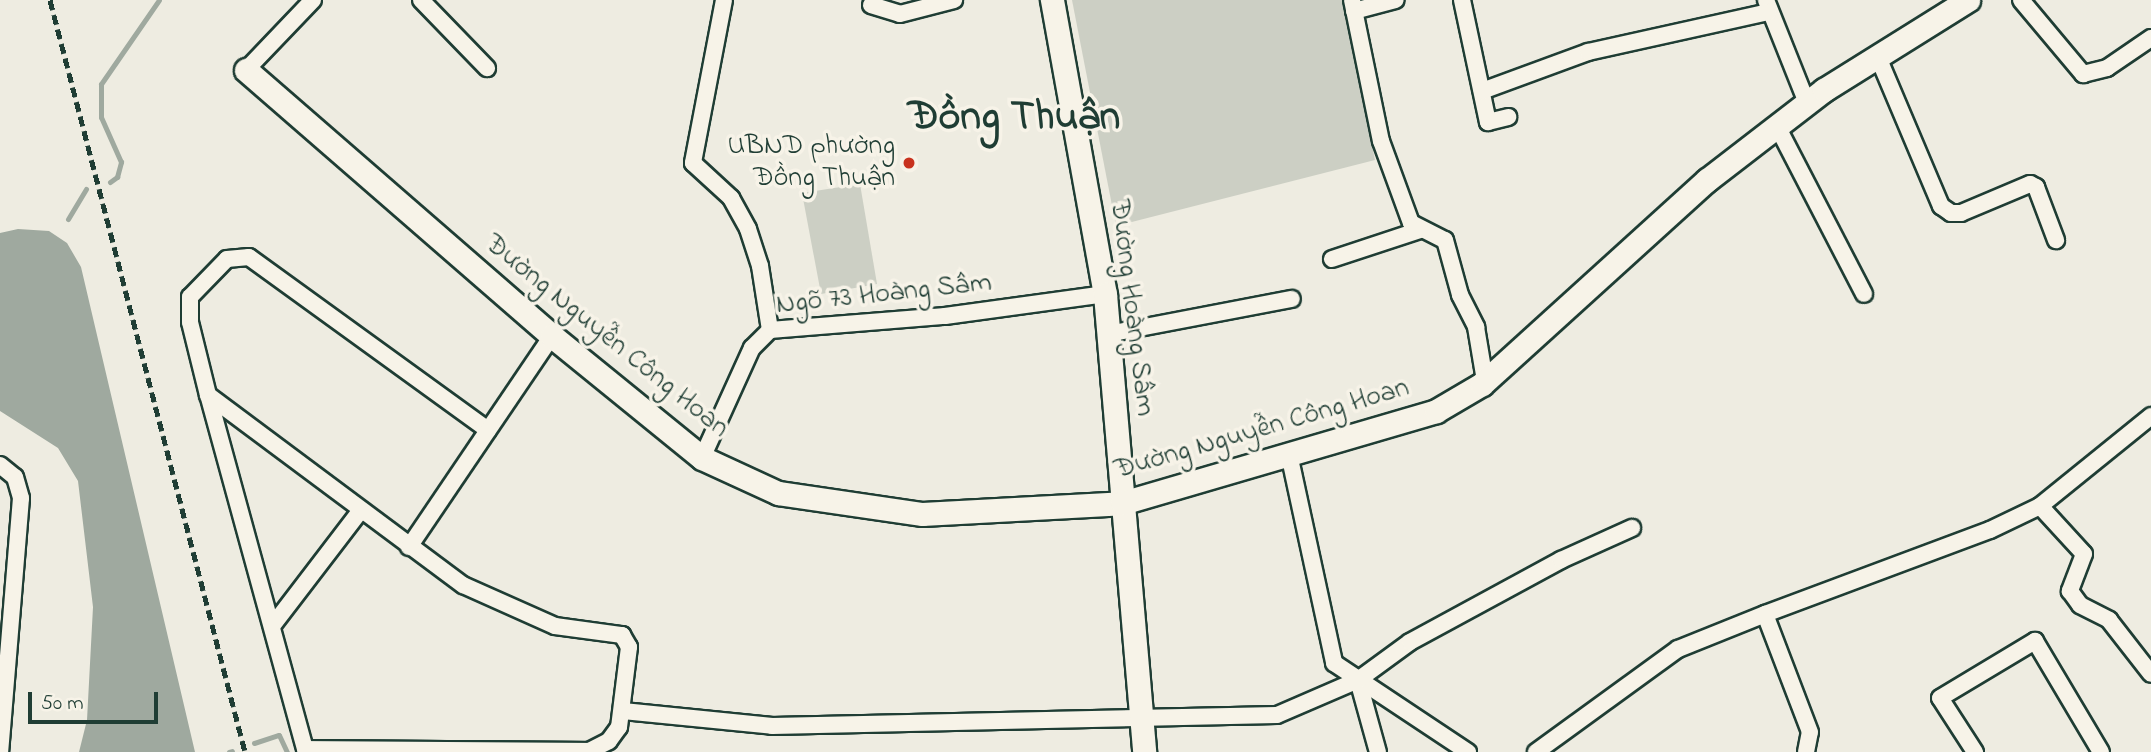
<!DOCTYPE html>
<meta charset="utf-8">
<style>
body{margin:0}
#map{position:relative;width:2151px;height:752px;overflow:hidden;background:#eeece1;font-family:"Indie Flower",sans-serif}
div>[style]{position:absolute}
[style*='--x']{left:calc(var(--x)*1px);top:calc(var(--y)*1px);width:calc(var(--w)*1px);rotate:calc(var(--a)*1deg)}
.green>*{inset:0;background:#cccfc4}
.water>*{inset:0;background:#9fa99f}
.stream>*{height:5px;margin:-2.5px;padding:0 2.5px;transform-origin:2.5px;border-radius:2.5px;background:#9fa99f}
.roads{filter:drop-shadow(2px 0 #1f3d34) drop-shadow(-2px 0 #1f3d34) drop-shadow(0 2px #1f3d34) drop-shadow(0 -2px #1f3d34)}
.street>*{height:16px;margin:-8px;padding:0 8px;transform-origin:8px;border-radius:8px;background:#f7f3e8}
.secondary>*{height:23px;margin:-11.5px;padding:0 11.5px;transform-origin:11.5px;border-radius:11.5px;background:#f7f3e8}
.rail>*{height:5px;margin-top:-2.5px;transform-origin:0;background:repeating-linear-gradient(90deg,#1f3d34 0 10px,transparent 0 15px)}
.dots>*{width:19px;height:19px;translate:-50% -50%;box-sizing:border-box;border:4px solid #f7f3e8;border-radius:50%}
span{translate:-50% -50%;white-space:nowrap;text-align:center;line-height:1.15;-webkit-text-stroke:7px #f7f3e8;paint-order:stroke}
.poi-label{font-size:28px;color:#1f3d34}
.right{translate:-100% -50%;text-align:right}
.street-label{font-size:28px;color:#1f3d34}
.town-label{font-size:42px;color:#1f3d34;font-weight:700}
.scale{position:absolute;left:28px;top:692px;width:130px;height:32px;box-sizing:border-box;border:4px solid #1f3d34;border-top:0;padding-left:9px;font-size:21px;line-height:24px;white-space:nowrap;color:#1f3d34;-webkit-text-stroke:5px #f7f3e8;paint-order:stroke}
</style>
<div id="map">
<div class="green">
<div style="clip-path:polygon(1072px 0,1342px 0,1375px 160px,1116px 226px)"></div>
<div style="clip-path:polygon(860px 184px,877px 284px,821px 294px,802px 193px)"></div>
</div>
<div class="water">
<div style="clip-path:polygon(18px 229px,49px 231px,67px 243px,81px 267px,195px 752px,79px 752px,87px 720px,93px 607px,78px 481px,58px 448px,0 411px,0 233px)"></div>
</div>
<div class="stream">
<div style="--x:110;--y:182;--w:9;--a:-36"></div>
<div style="--x:117;--y:177;--w:16;--a:-75"></div>
<div style="--x:121;--y:162;--w:49;--a:-114"></div>
<div style="--x:101;--y:117;--w:33;--a:-90"></div>
<div style="--x:101;--y:84;--w:102;--a:-55.4"></div>
<div style="--x:68;--y:219;--w:35;--a:-59"></div>
<div style="--x:254;--y:743;--w:26;--a:-18"></div>
<div style="--x:279;--y:735;--w:19;--a:65"></div>
<div style="--x:229;--y:752;--w:3;--a:-18"></div>
</div>
<div class="roads">
<div class="street">
<div style="--x:421;--y:0;--w:95;--a:45.9"></div>
<div style="--x:724;--y:0;--w:166;--a:100.8"></div>
<div style="--x:693;--y:163;--w:52;--a:42.6"></div>
<div style="--x:731;--y:198;--w:35;--a:61"></div>
<div style="--x:748;--y:229;--w:39;--a:72"></div>
<div style="--x:760;--y:266;--w:65;--a:81.1"></div>
<div style="--x:1352;--y:0;--w:144;--a:78.4"></div>
<div style="--x:1381;--y:141;--w:87;--a:69.9"></div>
<div style="--x:1411;--y:223;--w:38;--a:27"></div>
<div style="--x:1445;--y:240;--w:57;--a:74.7"></div>
<div style="--x:1460;--y:295;--w:36;--a:63"></div>
<div style="--x:1476;--y:327;--w:55;--a:80.5"></div>
<div style="--x:1462;--y:0;--w:125;--a:78"></div>
<div style="--x:1488;--y:122;--w:21;--a:-14"></div>
<div style="--x:1766;--y:0;--w:111;--a:68.3"></div>
<div style="--x:2021;--y:0;--w:97;--a:50"></div>
<div style="--x:2083;--y:74;--w:25;--a:-14"></div>
<div style="--x:2107;--y:68;--w:53;--a:-34.3"></div>
<div style="--x:871;--y:5;--w:30;--a:17"></div>
<div style="--x:900;--y:14;--w:56;--a:-14.5"></div>
<div style="--x:1354;--y:11;--w:43;--a:-14.7"></div>
<div style="--x:1878;--y:57;--w:162;--a:67.1"></div>
<div style="--x:1941;--y:206;--w:12;--a:35"></div>
<div style="--x:1951;--y:213;--w:10;--a:0"></div>
<div style="--x:1961;--y:213;--w:75;--a:-22.8"></div>
<div style="--x:2030;--y:184;--w:7;--a:27"></div>
<div style="--x:2036;--y:187;--w:57;--a:69.3"></div>
<div style="--x:246;--y:70;--w:97;--a:-46.3"></div>
<div style="--x:1482;--y:91;--w:113;--a:-20.2"></div>
<div style="--x:1588;--y:52;--w:185;--a:-12.5"></div>
<div style="--x:1777;--y:126;--w:189;--a:62.6"></div>
<div style="--x:1332;--y:259;--w:93;--a:-18.2"></div>
<div style="--x:1108;--y:334;--w:187;--a:-10.8"></div>
<div style="--x:208;--y:395;--w:318;--a:36.7"></div>
<div style="--x:463;--y:585;--w:101;--a:24"></div>
<div style="--x:555;--y:626;--w:68;--a:7.7"></div>
<div style="--x:622;--y:635;--w:14;--a:60"></div>
<div style="--x:629;--y:647;--w:81;--a:97.1"></div>
<div style="--x:619;--y:727;--w:17;--a:126"></div>
<div style="--x:609;--y:741;--w:22;--a:153"></div>
<div style="--x:589;--y:751;--w:284;--a:-179.6"></div>
<div style="--x:305;--y:749;--w:367;--a:-105.3"></div>
<div style="--x:208;--y:395;--w:75;--a:-103.9"></div>
<div style="--x:190;--y:322;--w:25;--a:-90"></div>
<div style="--x:190;--y:297;--w:53;--a:-45.8"></div>
<div style="--x:227;--y:259;--w:22;--a:-5"></div>
<div style="--x:249;--y:257;--w:295;--a:35.9"></div>
<div style="--x:1289;--y:454;--w:214;--a:77.8"></div>
<div style="--x:1334;--y:663;--w:161;--a:33.6"></div>
<div style="--x:702;--y:458;--w:121;--a:-65.6"></div>
<div style="--x:752;--y:348;--w:25;--a:-45"></div>
<div style="--x:770;--y:330;--w:176;--a:-4.6"></div>
<div style="--x:945;--y:316;--w:162;--a:-7.8"></div>
<div style="--x:0;--y:465;--w:19;--a:39"></div>
<div style="--x:15;--y:477;--w:22;--a:74"></div>
<div style="--x:21;--y:498;--w:255;--a:94.7"></div>
<div style="--x:2040;--y:506;--w:65;--a:47.5"></div>
<div style="--x:2084;--y:554;--w:40;--a:111"></div>
<div style="--x:2070;--y:591;--w:17;--a:54"></div>
<div style="--x:2080;--y:605;--w:33;--a:27"></div>
<div style="--x:2109;--y:620;--w:68;--a:52.1"></div>
<div style="--x:409;--y:547;--w:255;--a:-55.9"></div>
<div style="--x:273;--y:625;--w:145;--a:-52.6"></div>
<div style="--x:1358;--y:680;--w:75;--a:74.5"></div>
<div style="--x:623;--y:711;--w:150;--a:5.7"></div>
<div style="--x:772;--y:726;--w:505;--a:-1.25"></div>
<div style="--x:1277;--y:715;--w:88;--a:-23.4"></div>
<div style="--x:1358;--y:680;--w:64;--a:-36.2"></div>
<div style="--x:1410;--y:642;--w:172;--a:-28.5"></div>
<div style="--x:1561;--y:560;--w:78;--a:-24.3"></div>
<div style="--x:1536;--y:752;--w:175;--a:-36"></div>
<div style="--x:1678;--y:649;--w:94;--a:-21.9"></div>
<div style="--x:1806;--y:752;--w:20;--a:-79"></div>
<div style="--x:1810;--y:732;--w:126;--a:-110.9"></div>
<div style="--x:1765;--y:614;--w:240;--a:-20.5"></div>
<div style="--x:1990;--y:530;--w:55;--a:-25.6"></div>
<div style="--x:2040;--y:506;--w:143;--a:-39"></div>
<div style="--x:1975;--y:752;--w:64;--a:-122.9"></div>
<div style="--x:1940;--y:698;--w:111;--a:-31"></div>
<div style="--x:2035;--y:641;--w:129;--a:59.3"></div>
</div>
<div class="secondary">
<div style="--x:1052;--y:0;--w:299;--a:79.8"></div>
<div style="--x:1105;--y:294;--w:460;--a:85.1"></div>
<div style="--x:246;--y:70;--w:405;--a:41"></div>
<div style="--x:552;--y:336;--w:193;--a:39.1"></div>
<div style="--x:702;--y:458;--w:84;--a:24.7"></div>
<div style="--x:778;--y:493;--w:146;--a:8.3"></div>
<div style="--x:922;--y:514;--w:200;--a:-3.1"></div>
<div style="--x:1122;--y:503;--w:327;--a:-16.3"></div>
<div style="--x:1436;--y:411;--w:53;--a:-30.4"></div>
<div style="--x:1482;--y:384;--w:304;--a:-42.2"></div>
<div style="--x:1707;--y:180;--w:148;--a:-37.6"></div>
<div style="--x:1824;--y:90;--w:170;--a:-32"></div>
</div>
</div>
<div class="rail">
<div style="--x:50;--y:0;--w:777;--a:75.46"></div>
</div>
<div class="dots">
<div style="left:909px;top:163px;background:#c8321e"></div>
</div>
<div class="poi-label">
<span class="right" style="left:895px;top:163px">UBND phường<br>Đồng Thuận</span>
</div>
<div class="street-label">
<span style="left:884px;top:295px;rotate:-6deg">Ngõ 73 Hoàng Sâm</span>
<span style="left:1131px;top:308px;rotate:83deg">Đường Hoàng Sâm</span>
<span style="left:606px;top:337px;rotate:39deg">Đường Nguyễn Công Hoan</span>
<span style="left:1262px;top:430px;rotate:-16deg">Đường Nguyễn Công Hoan</span>
</div>
<div class="town-label">
<span style="left:1014px;top:118px">Đồng Thuận</span>
</div>
<div class="scale">50 m</div>
</div>
